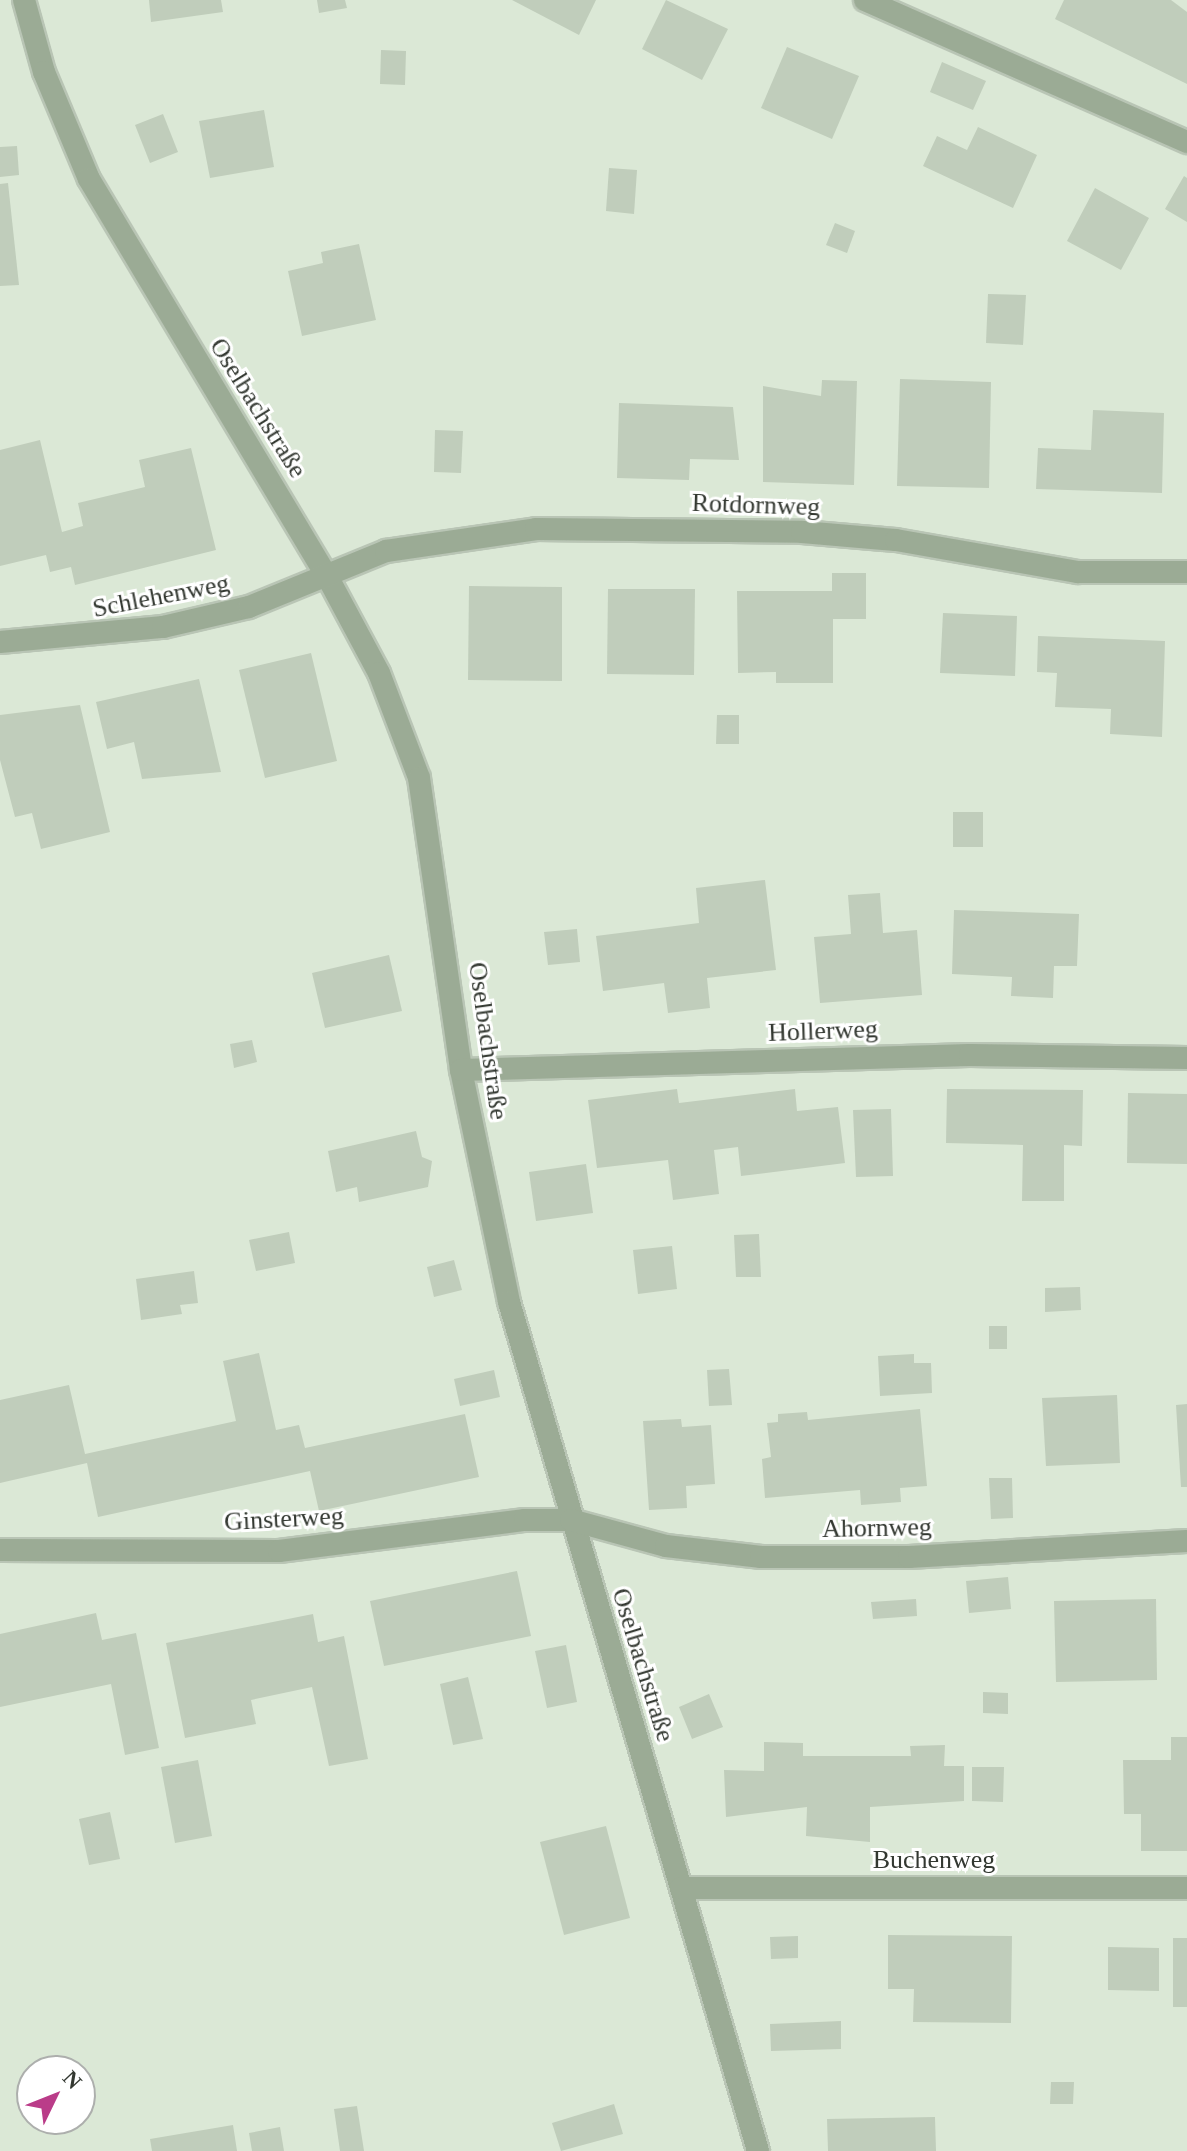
<!DOCTYPE html>
<meta charset="utf-8">
<style>
body{margin:0}
#map{position:relative;width:1187px;height:2151px;overflow:hidden;background:#dbe8d6;font-family:Georgia,serif}
div>[style]{position:absolute}
[style*='--x']{left:calc(var(--x)*1px);top:calc(var(--y)*1px);width:calc(var(--w)*1px);rotate:calc(var(--a)*1deg)}
.building>*{inset:0;background:#c0cdbb}
.roads{filter:drop-shadow(2px 0 #b9c5b5) drop-shadow(-2px 0 #b9c5b5) drop-shadow(0 2px #b9c5b5) drop-shadow(0 -2px #b9c5b5)}
.minor>*{height:22px;margin:-11px;padding:0 11px;transform-origin:11px;border-radius:11px;background:#9bab95}
span{translate:-50% -50%;white-space:nowrap;text-align:center;line-height:1.15;-webkit-text-stroke:6px #fff;paint-order:stroke}
.street-label{font-size:26px;color:#333831}
.north{position:absolute;left:16px;top:2055px;width:80px;height:80px;box-sizing:border-box;background:#fff;border:2px solid #adafad;border-radius:50%;rotate:47deg;font-size:22px;font-weight:700;line-height:32px;text-align:center;color:#333831}
.north::after{content:'';display:block;margin:auto;width:28px;height:36px;background:#ba3c89;clip-path:polygon(50% 0,100% 100%,50% 72%,0 100%)}
</style>
<div id="map">
<div class="building">
<div style="clip-path:polygon(149px 0,221px 0,223px 12px,151px 22px)"></div>
<div style="clip-path:polygon(317px 0,345px 0,347px 8px,319px 13px)"></div>
<div style="clip-path:polygon(512px 0,596px 0,579px 35px)"></div>
<div style="clip-path:polygon(666px 0,728px 29px,702px 80px,642px 49px)"></div>
<div style="clip-path:polygon(1064px 0,1171px 0,1187px 12px,1187px 84px,1055px 19px)"></div>
<div style="clip-path:polygon(787px 47px,859px 76px,832px 139px,761px 108px)"></div>
<div style="clip-path:polygon(381px 50px,406px 51px,405px 85px,380px 84px)"></div>
<div style="clip-path:polygon(942px 62px,986px 81px,973px 110px,930px 92px)"></div>
<div style="clip-path:polygon(264px 110px,274px 167px,210px 178px,199px 121px)"></div>
<div style="clip-path:polygon(163px 114px,178px 152px,150px 163px,135px 125px)"></div>
<div style="clip-path:polygon(978px 127px,1037px 155px,1013px 208px,923px 166px,937px 136px,967px 150px)"></div>
<div style="clip-path:polygon(17px 146px,19px 175px,0 177px,0 147px)"></div>
<div style="clip-path:polygon(609px 168px,637px 170px,634px 214px,606px 211px)"></div>
<div style="clip-path:polygon(1184px 176px,1187px 178px,1187px 222px,1165px 209px)"></div>
<div style="clip-path:polygon(8px 183px,19px 285px,0 286px,0 184px)"></div>
<div style="clip-path:polygon(1095px 188px,1149px 218px,1121px 270px,1067px 241px)"></div>
<div style="clip-path:polygon(835px 223px,855px 231px,847px 253px,826px 245px)"></div>
<div style="clip-path:polygon(359px 244px,376px 320px,302px 336px,288px 271px,323px 263px,321px 252px)"></div>
<div style="clip-path:polygon(988px 294px,1026px 295px,1023px 345px,986px 343px)"></div>
<div style="clip-path:polygon(900px 379px,991px 382px,989px 488px,897px 486px)"></div>
<div style="clip-path:polygon(822px 380px,857px 381px,854px 485px,763px 482px,763px 386px,821px 396px)"></div>
<div style="clip-path:polygon(619px 403px,733px 407px,739px 460px,690px 459px,689px 480px,617px 478px)"></div>
<div style="clip-path:polygon(1093px 410px,1164px 413px,1162px 493px,1036px 489px,1038px 448px,1091px 450px)"></div>
<div style="clip-path:polygon(435px 430px,463px 431px,461px 473px,434px 472px)"></div>
<div style="clip-path:polygon(40px 440px,62px 532px,83px 526px,78px 503px,145px 487px,139px 460px,191px 448px,216px 550px,75px 585px,71px 567px,50px 572px,46px 555px,0 566px,0 450px)"></div>
<div style="clip-path:polygon(832px 573px,866px 573px,866px 619px,833px 619px,833px 683px,776px 683px,776px 672px,738px 673px,737px 591px,832px 591px)"></div>
<div style="clip-path:polygon(469px 586px,562px 587px,562px 681px,468px 680px)"></div>
<div style="clip-path:polygon(608px 589px,695px 589px,694px 675px,607px 674px)"></div>
<div style="clip-path:polygon(943px 613px,1017px 616px,1015px 676px,940px 673px)"></div>
<div style="clip-path:polygon(1038px 636px,1165px 641px,1162px 737px,1110px 734px,1111px 709px,1055px 707px,1057px 673px,1037px 672px)"></div>
<div style="clip-path:polygon(311px 653px,337px 761px,265px 778px,239px 670px)"></div>
<div style="clip-path:polygon(199px 679px,221px 772px,142px 779px,134px 742px,107px 749px,96px 702px)"></div>
<div style="clip-path:polygon(80px 705px,110px 832px,41px 849px,32px 813px,15px 817px,0 760px,0 715px)"></div>
<div style="clip-path:polygon(717px 715px,739px 715px,739px 744px,716px 744px)"></div>
<div style="clip-path:polygon(953px 812px,983px 812px,983px 847px,953px 847px)"></div>
<div style="clip-path:polygon(765px 880px,776px 970px,707px 978px,710px 1008px,668px 1013px,664px 983px,603px 991px,596px 936px,699px 923px,696px 888px)"></div>
<div style="clip-path:polygon(880px 893px,883px 933px,917px 930px,922px 995px,820px 1003px,814px 937px,851px 934px,848px 895px)"></div>
<div style="clip-path:polygon(954px 910px,1079px 914px,1077px 966px,1054px 966px,1053px 998px,1011px 996px,1012px 977px,952px 974px)"></div>
<div style="clip-path:polygon(577px 929px,580px 962px,548px 965px,544px 932px)"></div>
<div style="clip-path:polygon(389px 955px,402px 1011px,325px 1028px,312px 973px)"></div>
<div style="clip-path:polygon(252px 1040px,257px 1062px,234px 1068px,230px 1044px)"></div>
<div style="clip-path:polygon(677px 1089px,679px 1103px,795px 1089px,797px 1111px,838px 1107px,845px 1163px,741px 1176px,738px 1147px,714px 1150px,719px 1194px,673px 1200px,668px 1160px,597px 1168px,588px 1100px)"></div>
<div style="clip-path:polygon(947px 1089px,1083px 1090px,1082px 1146px,1064px 1145px,1064px 1201px,1022px 1201px,1023px 1145px,946px 1143px)"></div>
<div style="clip-path:polygon(1128px 1093px,1187px 1094px,1187px 1164px,1127px 1163px)"></div>
<div style="clip-path:polygon(891px 1109px,893px 1176px,856px 1177px,853px 1110px)"></div>
<div style="clip-path:polygon(416px 1131px,422px 1157px,432px 1161px,428px 1187px,359px 1202px,357px 1187px,336px 1192px,328px 1151px)"></div>
<div style="clip-path:polygon(586px 1164px,593px 1213px,536px 1221px,529px 1172px)"></div>
<div style="clip-path:polygon(289px 1232px,295px 1263px,256px 1271px,249px 1240px)"></div>
<div style="clip-path:polygon(759px 1234px,761px 1277px,736px 1277px,734px 1235px)"></div>
<div style="clip-path:polygon(672px 1246px,677px 1289px,638px 1294px,633px 1250px)"></div>
<div style="clip-path:polygon(454px 1260px,462px 1290px,434px 1297px,427px 1267px)"></div>
<div style="clip-path:polygon(194px 1271px,198px 1303px,180px 1305px,182px 1314px,141px 1320px,136px 1279px)"></div>
<div style="clip-path:polygon(1080px 1287px,1081px 1310px,1045px 1312px,1045px 1288px)"></div>
<div style="clip-path:polygon(989px 1326px,1007px 1326px,1007px 1349px,989px 1349px)"></div>
<div style="clip-path:polygon(259px 1353px,276px 1430px,299px 1425px,305px 1448px,465px 1414px,479px 1477px,319px 1511px,310px 1471px,98px 1517px,87px 1463px,0 1483px,0 1400px,69px 1385px,85px 1454px,236px 1421px,223px 1361px)"></div>
<div style="clip-path:polygon(914px 1354px,914px 1363px,931px 1363px,932px 1393px,880px 1396px,878px 1356px)"></div>
<div style="clip-path:polygon(729px 1369px,732px 1405px,709px 1406px,707px 1370px)"></div>
<div style="clip-path:polygon(494px 1370px,500px 1397px,460px 1406px,454px 1379px)"></div>
<div style="clip-path:polygon(1117px 1395px,1120px 1463px,1046px 1466px,1042px 1398px)"></div>
<div style="clip-path:polygon(1187px 1404px,1187px 1487px,1181px 1487px,1176px 1405px)"></div>
<div style="clip-path:polygon(920px 1409px,927px 1486px,900px 1488px,901px 1502px,861px 1505px,860px 1490px,765px 1498px,762px 1459px,771px 1457px,767px 1423px,778px 1422px,778px 1414px,807px 1412px,808px 1420px)"></div>
<div style="clip-path:polygon(681px 1419px,682px 1427px,711px 1425px,715px 1484px,686px 1486px,687px 1508px,649px 1510px,643px 1421px)"></div>
<div style="clip-path:polygon(989px 1478px,1012px 1478px,1013px 1518px,991px 1519px)"></div>
<div style="clip-path:polygon(517px 1571px,531px 1636px,384px 1666px,370px 1601px)"></div>
<div style="clip-path:polygon(1008px 1577px,1011px 1609px,969px 1613px,966px 1581px)"></div>
<div style="clip-path:polygon(916px 1599px,917px 1616px,873px 1619px,871px 1602px)"></div>
<div style="clip-path:polygon(1156px 1599px,1157px 1680px,1056px 1682px,1054px 1601px)"></div>
<div style="clip-path:polygon(96px 1613px,102px 1640px,136px 1633px,159px 1748px,125px 1755px,111px 1684px,0 1707px,0 1634px)"></div>
<div style="clip-path:polygon(313px 1614px,318px 1642px,344px 1636px,368px 1759px,329px 1766px,312px 1687px,251px 1700px,256px 1724px,185px 1738px,166px 1643px)"></div>
<div style="clip-path:polygon(566px 1645px,577px 1702px,547px 1708px,535px 1651px)"></div>
<div style="clip-path:polygon(468px 1677px,483px 1739px,453px 1745px,440px 1684px)"></div>
<div style="clip-path:polygon(983px 1692px,1008px 1693px,1008px 1714px,983px 1713px)"></div>
<div style="clip-path:polygon(709px 1694px,723px 1727px,692px 1739px,679px 1707px)"></div>
<div style="clip-path:polygon(1171px 1737px,1187px 1737px,1187px 1851px,1141px 1851px,1141px 1814px,1124px 1814px,1123px 1760px,1171px 1760px)"></div>
<div style="clip-path:polygon(764px 1742px,803px 1743px,803px 1756px,911px 1756px,910px 1746px,945px 1745px,944px 1766px,964px 1766px,964px 1801px,870px 1807px,870px 1842px,806px 1836px,807px 1807px,726px 1817px,724px 1770px,764px 1771px)"></div>
<div style="clip-path:polygon(198px 1760px,212px 1836px,175px 1843px,161px 1767px)"></div>
<div style="clip-path:polygon(972px 1767px,1004px 1767px,1003px 1802px,972px 1801px)"></div>
<div style="clip-path:polygon(110px 1812px,120px 1859px,89px 1865px,79px 1819px)"></div>
<div style="clip-path:polygon(606px 1826px,630px 1918px,564px 1935px,540px 1842px)"></div>
<div style="clip-path:polygon(888px 1935px,1012px 1936px,1011px 2023px,913px 2022px,914px 1989px,888px 1989px)"></div>
<div style="clip-path:polygon(798px 1936px,798px 1958px,771px 1959px,770px 1937px)"></div>
<div style="clip-path:polygon(1173px 1938px,1187px 1938px,1187px 2007px,1173px 2007px)"></div>
<div style="clip-path:polygon(1108px 1947px,1159px 1948px,1159px 1991px,1108px 1990px)"></div>
<div style="clip-path:polygon(841px 2021px,841px 2049px,771px 2051px,770px 2024px)"></div>
<div style="clip-path:polygon(1051px 2082px,1074px 2082px,1073px 2104px,1050px 2104px)"></div>
<div style="clip-path:polygon(614px 2104px,623px 2134px,561px 2151px,552px 2123px)"></div>
<div style="clip-path:polygon(357px 2106px,364px 2151px,340px 2151px,334px 2109px)"></div>
<div style="clip-path:polygon(935px 2117px,936px 2151px,828px 2151px,827px 2119px)"></div>
<div style="clip-path:polygon(233px 2125px,237px 2151px,152px 2151px,150px 2139px)"></div>
<div style="clip-path:polygon(280px 2127px,284px 2151px,252px 2151px,249px 2133px)"></div>
</div>
<div class="roads">
<div class="minor">
<div style="--x:24;--y:0;--w:75;--a:74.5"></div>
<div style="--x:44;--y:72;--w:116;--a:67.2"></div>
<div style="--x:89;--y:179;--w:463;--a:59.1"></div>
<div style="--x:327;--y:576;--w:110;--a:61.8"></div>
<div style="--x:379;--y:673;--w:112;--a:69.1"></div>
<div style="--x:419;--y:778;--w:295;--a:81.8"></div>
<div style="--x:461;--y:1070;--w:237;--a:78.3"></div>
<div style="--x:509;--y:1302;--w:885;--a:73.65"></div>
<div style="--x:865;--y:0;--w:352;--a:23.8"></div>
<div style="--x:0;--y:642;--w:164;--a:-5.3"></div>
<div style="--x:163;--y:627;--w:88;--a:-13.1"></div>
<div style="--x:249;--y:607;--w:148;--a:-22.2"></div>
<div style="--x:386;--y:551;--w:152;--a:-8.3"></div>
<div style="--x:536;--y:529;--w:266;--a:0.6"></div>
<div style="--x:802;--y:532;--w:94;--a:4.9"></div>
<div style="--x:896;--y:540;--w:185;--a:10"></div>
<div style="--x:1078;--y:572;--w:109;--a:0"></div>
<div style="--x:461;--y:1070;--w:509;--a:-1.69"></div>
<div style="--x:970;--y:1055;--w:217;--a:0.8"></div>
<div style="--x:0;--y:1550;--w:279;--a:0.2"></div>
<div style="--x:279;--y:1551;--w:248;--a:-7.2"></div>
<div style="--x:525;--y:1520;--w:46;--a:0"></div>
<div style="--x:571;--y:1520;--w:98;--a:15.3"></div>
<div style="--x:666;--y:1546;--w:96;--a:6.6"></div>
<div style="--x:761;--y:1557;--w:148;--a:0"></div>
<div style="--x:909;--y:1557;--w:278;--a:-3.3"></div>
<div style="--x:681;--y:1888;--w:506;--a:0"></div>
</div>
</div>
<div class="street-label">
<span style="left:258px;top:408px;rotate:58deg">Oselbachstraße</span>
<span style="left:756px;top:505px;rotate:2deg">Rotdornweg</span>
<span style="left:161px;top:596px;rotate:-11deg">Schlehenweg</span>
<span style="left:823px;top:1031px;rotate:-2deg">Hollerweg</span>
<span style="left:488px;top:1041px;rotate:82deg">Oselbachstraße</span>
<span style="left:284px;top:1519px;rotate:-3deg">Ginsterweg</span>
<span style="left:877px;top:1528px;rotate:-1deg">Ahornweg</span>
<span style="left:643px;top:1665px;rotate:73deg">Oselbachstraße</span>
<span style="left:934px;top:1860px">Buchenweg</span>
</div>
<div class="north">N</div>
</div>
